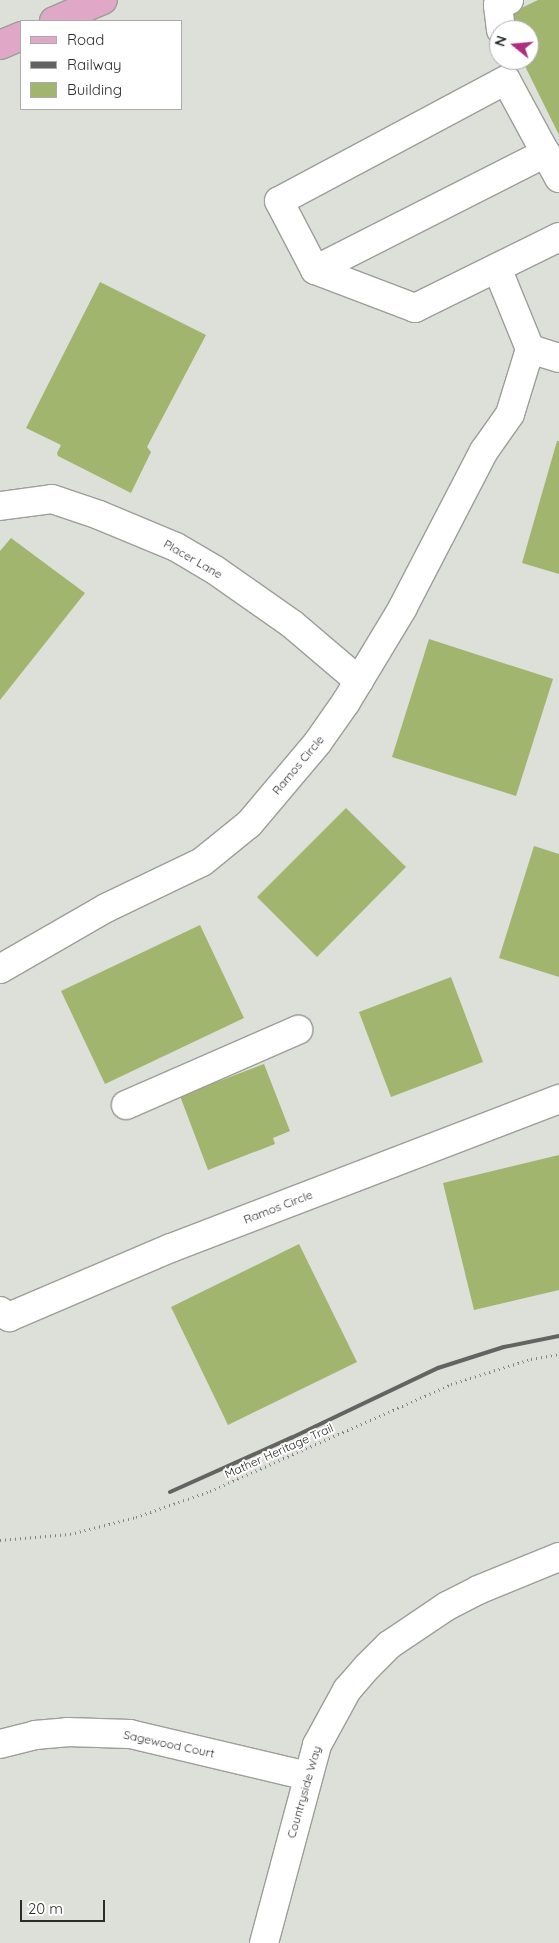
<!DOCTYPE html>
<style>
body{margin:0}
#map{position:relative;width:559px;height:1943px;overflow:hidden;background:#dddfd9;font-family:Quicksand,sans-serif}
div>[style]{position:absolute}
[style*='--x']{left:calc(var(--x)*1px);top:calc(var(--y)*1px);width:calc(var(--w)*1px);rotate:calc(var(--a)*1deg)}
.building>*{inset:0;background:#a1b56f}
.path>*{height:3px;margin-top:-1.5px;transform-origin:0;background:repeating-linear-gradient(90deg,#81837f 0 1px,transparent 0 5px)}
.roads{filter:drop-shadow(1px 0 #9c9e99) drop-shadow(-1px 0 #9c9e99) drop-shadow(0 1px #9c9e99) drop-shadow(0 -1px #9c9e99)}
.minor>*{height:28px;margin:-14px;padding:0 14px;transform-origin:14px;border-radius:14px;background:#fff}
.major>*{height:28px;margin:-14px;padding:0 14px;transform-origin:14px;border-radius:14px;background:#e0a7c7}
.rail>*{height:4px;margin:-2px;padding:0 2px;transform-origin:2px;border-radius:2px;background:#636461}
span{translate:-50% -50%;white-space:nowrap;text-align:center;line-height:1.15;-webkit-text-stroke:4px #fff;paint-order:stroke}
.street-label{font-size:12px;color:#2b2c2a}
.legend{position:absolute;left:20px;top:20px;width:162px;height:90px;box-sizing:border-box;background:#fff;border:1px solid #aaabaa;margin:0;padding:6px 9px;list-style:none;font-size:15px;color:#2b2c2a}
.legend li{display:flex;align-items:center;gap:10px;height:25px}
.legend b{width:25px;border:1px solid #aaabaa}
.north{position:absolute;left:489px;top:20px;width:50px;height:50px;box-sizing:border-box;background:#fff;border:1px solid #aaabaa;border-radius:50%;rotate:287deg;font-size:14px;font-weight:700;line-height:20px;text-align:center;color:#2b2c2a}
.north::after{content:'';display:block;margin:auto;width:18px;height:22px;background:#ad2f7e;clip-path:polygon(50% 0,100% 100%,50% 72%,0 100%)}
.scale{position:absolute;left:20px;top:1900px;width:85px;height:22px;box-sizing:border-box;border:2px solid #2b2c2a;border-top:0;padding-left:6px;font-size:15px;line-height:18px;white-space:nowrap;color:#2b2c2a;-webkit-text-stroke:4px #fff;paint-order:stroke}
</style>
<div id="map">
<div class="building">
<div style="clip-path:polygon(538px 0,559px 0,559px 135px,522px 60px,529px 60px,529px 30px,507px 30px,513px 12px)"></div>
<div style="clip-path:polygon(100px 282px,206px 335px,147px 447px,151px 452px,131px 493px,58px 456px,57px 453px,61px 445px,26px 428px)"></div>
<div style="clip-path:polygon(557px 441px,559px 441px,559px 574px,522px 563px)"></div>
<div style="clip-path:polygon(11px 538px,85px 593px,0 700px,0 551px)"></div>
<div style="clip-path:polygon(429px 639px,553px 679px,516px 796px,392px 757px)"></div>
<div style="clip-path:polygon(346px 808px,406px 867px,317px 957px,257px 897px)"></div>
<div style="clip-path:polygon(534px 846px,559px 854px,559px 977px,499px 958px)"></div>
<div style="clip-path:polygon(200px 925px,244px 1018px,105px 1084px,61px 991px)"></div>
<div style="clip-path:polygon(451px 977px,483px 1062px,391px 1097px,359px 1012px)"></div>
<div style="clip-path:polygon(264px 1064px,290px 1131px,273px 1138px,275px 1144px,208px 1170px,180px 1096px)"></div>
<div style="clip-path:polygon(559px 1155px,559px 1290px,474px 1310px,443px 1183px)"></div>
<div style="clip-path:polygon(299px 1244px,357px 1362px,228px 1425px,171px 1307px)"></div>
</div>
<div class="path">
<div style="--x:0;--y:1540;--w:70;--a:-4.9"></div>
<div style="--x:70;--y:1534;--w:68;--a:-14.4"></div>
<div style="--x:136;--y:1517;--w:78;--a:-19.4"></div>
<div style="--x:210;--y:1491;--w:264;--a:-23.9"></div>
<div style="--x:451;--y:1384;--w:84;--a:-17.4"></div>
<div style="--x:531;--y:1359;--w:28;--a:-10"></div>
</div>
<div class="roads">
<div class="minor">
<div style="--x:501;--y:30;--w:25;--a:-97"></div>
<div style="--x:498;--y:5;--w:12;--a:-24"></div>
<div style="--x:559;--y:178;--w:111;--a:-118.4"></div>
<div style="--x:506;--y:80;--w:257;--a:151.9"></div>
<div style="--x:279;--y:201;--w:78;--a:62.4"></div>
<div style="--x:315;--y:270;--w:107;--a:20.8"></div>
<div style="--x:415;--y:308;--w:161;--a:-26.2"></div>
<div style="--x:497;--y:268;--w:87;--a:67.8"></div>
<div style="--x:315;--y:270;--w:259;--a:-26.9"></div>
<div style="--x:530;--y:349;--w:30;--a:17"></div>
<div style="--x:0;--y:506;--w:52;--a:-7.7"></div>
<div style="--x:52;--y:499;--w:50;--a:18.8"></div>
<div style="--x:99;--y:515;--w:83;--a:22.6"></div>
<div style="--x:176;--y:547;--w:45;--a:30.5"></div>
<div style="--x:215;--y:570;--w:94;--a:35"></div>
<div style="--x:292;--y:624;--w:88;--a:40.4"></div>
<div style="--x:0;--y:969;--w:122;--a:-29.9"></div>
<div style="--x:106;--y:908;--w:106;--a:-25.6"></div>
<div style="--x:202;--y:862;--w:60;--a:-39"></div>
<div style="--x:249;--y:824;--w:107;--a:-49.9"></div>
<div style="--x:318;--y:742;--w:49;--a:-55"></div>
<div style="--x:346;--y:702;--w:109;--a:-58.9"></div>
<div style="--x:402;--y:609;--w:178;--a:-62.6"></div>
<div style="--x:484;--y:451;--w:45;--a:-54.9"></div>
<div style="--x:510;--y:414;--w:68;--a:-72.9"></div>
<div style="--x:126;--y:1105;--w:188;--a:-23.6"></div>
<div style="--x:0;--y:1311;--w:11;--a:34"></div>
<div style="--x:9;--y:1317;--w:176;--a:-23.1"></div>
<div style="--x:171;--y:1248;--w:416;--a:-21"></div>
<div style="--x:0;--y:1744;--w:36;--a:-14"></div>
<div style="--x:35;--y:1735;--w:32;--a:-5"></div>
<div style="--x:67;--y:1732;--w:63;--a:1.8"></div>
<div style="--x:130;--y:1734;--w:182;--a:13.3"></div>
<div style="--x:264;--y:1943;--w:205;--a:-75"></div>
<div style="--x:317;--y:1745;--w:63;--a:-61.4"></div>
<div style="--x:347;--y:1690;--w:30;--a:-49"></div>
<div style="--x:367;--y:1667;--w:31;--a:-45"></div>
<div style="--x:389;--y:1645;--w:70;--a:-33.9"></div>
<div style="--x:447;--y:1606;--w:35;--a:-27"></div>
<div style="--x:478;--y:1590;--w:87;--a:-22.2"></div>
</div>
<div class="major">
<div style="--x:54;--y:21;--w:53;--a:-23.2"></div>
<div style="--x:0;--y:45;--w:23;--a:-23"></div>
</div>
</div>
<div class="rail">
<div style="--x:170;--y:1492;--w:133;--a:-24.1"></div>
<div style="--x:291;--y:1438;--w:163;--a:-25.5"></div>
<div style="--x:438;--y:1368;--w:69;--a:-17.7"></div>
<div style="--x:504;--y:1347;--w:56;--a:-11.3"></div>
</div>
<div class="street-label">
<span style="left:193px;top:559px;rotate:30deg">Placer Lane</span>
<span style="left:298px;top:765px;rotate:-50deg">Ramos Circle</span>
<span style="left:278px;top:1207px;rotate:-21deg">Ramos Circle</span>
<span style="left:279px;top:1451px;rotate:-24deg">Mather Heritage Trail</span>
<span style="left:169px;top:1744px;rotate:12deg">Sagewood Court</span>
<span style="left:304px;top:1792px;rotate:-74deg">Countryside Way</span>
</div>
<ul class="legend">
<li><b style="height:6px;background:#e0a7c7"></b>Road</li>
<li><b style="height:6px;background:#636461"></b>Railway</li>
<li><b style="height:14px;background:#a1b56f"></b>Building</li>
</ul>
<div class="north">N</div>
<div class="scale">20 m</div>
</div>
